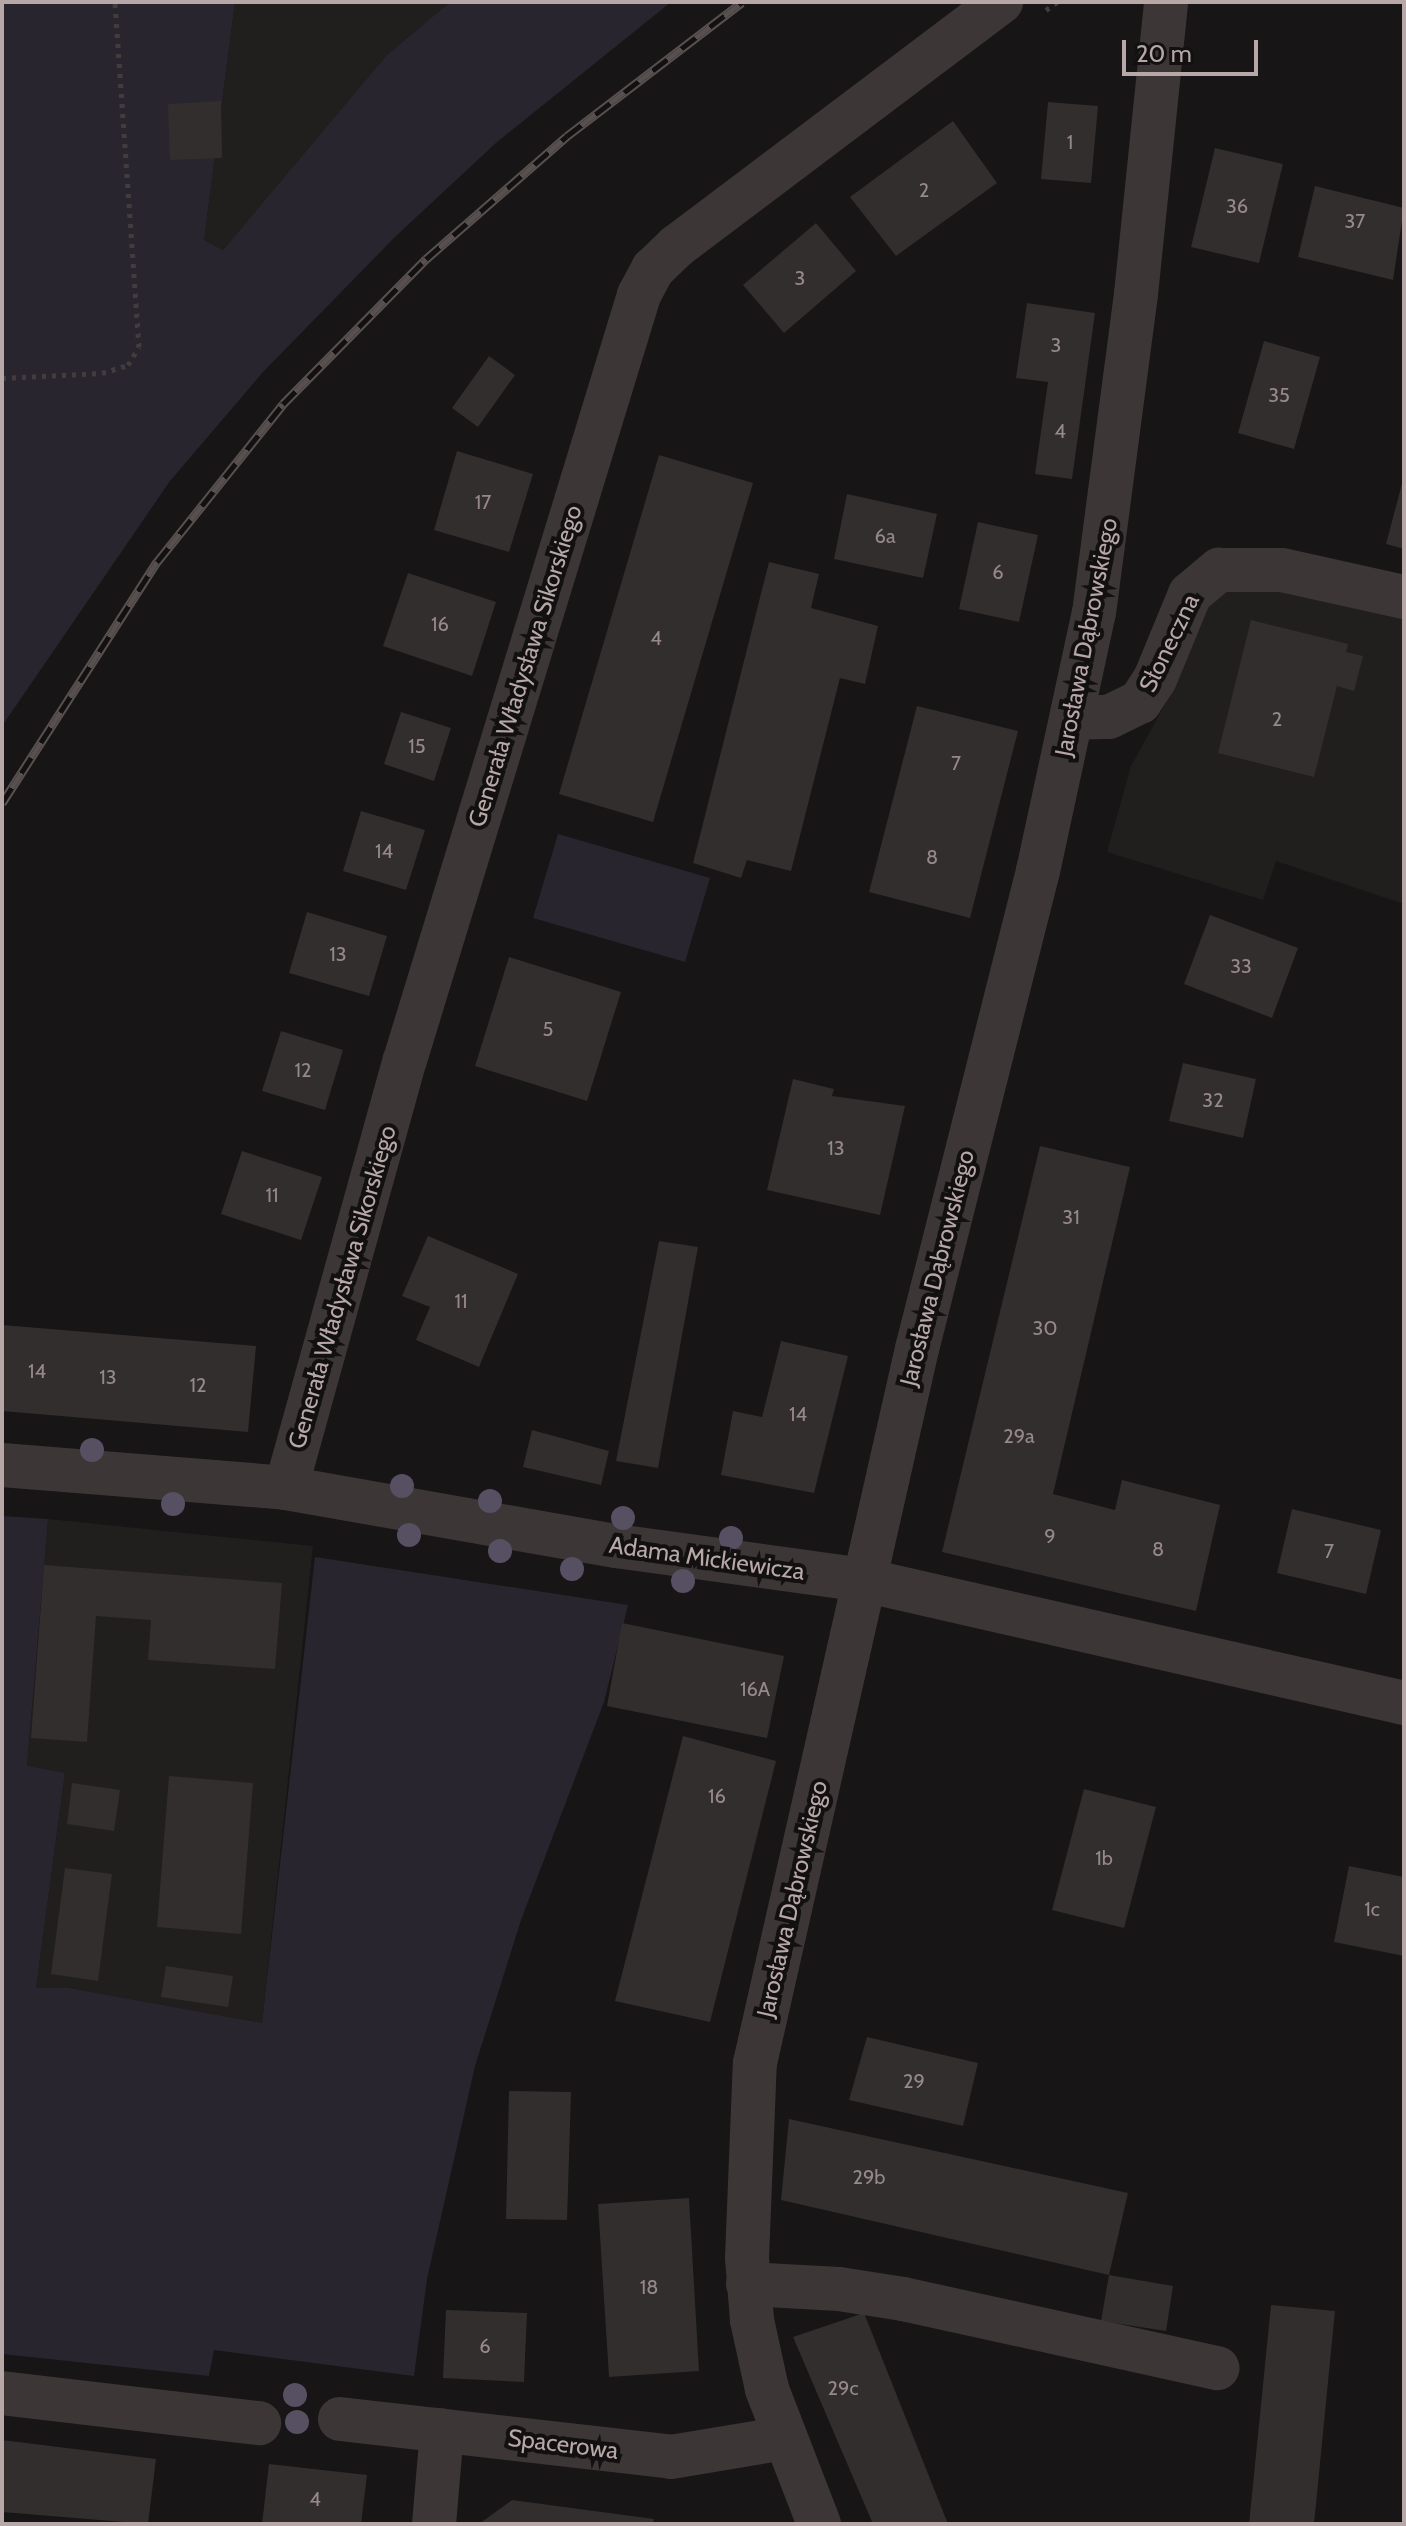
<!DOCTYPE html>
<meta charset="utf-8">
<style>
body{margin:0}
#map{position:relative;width:1406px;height:2526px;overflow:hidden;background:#171515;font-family:Cabin,sans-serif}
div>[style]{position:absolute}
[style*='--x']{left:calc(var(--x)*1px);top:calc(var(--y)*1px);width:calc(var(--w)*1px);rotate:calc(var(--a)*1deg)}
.built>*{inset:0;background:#211f1e}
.green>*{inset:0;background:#29252f}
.building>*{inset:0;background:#312e2d}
.path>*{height:5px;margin-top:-2.5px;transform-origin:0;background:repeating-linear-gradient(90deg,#433c3c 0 4px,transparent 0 10px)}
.minor>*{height:44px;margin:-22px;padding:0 22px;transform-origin:22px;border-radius:22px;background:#3c3736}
.rail>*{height:9px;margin-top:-4.5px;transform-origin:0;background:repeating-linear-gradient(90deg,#121010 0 18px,#57504f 0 36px);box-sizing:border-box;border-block:2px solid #57504f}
.trees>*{width:24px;height:24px;margin:-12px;border-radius:50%;background:#574f62}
span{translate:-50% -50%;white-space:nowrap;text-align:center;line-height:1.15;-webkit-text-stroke:8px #121010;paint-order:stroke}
.number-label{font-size:20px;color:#968988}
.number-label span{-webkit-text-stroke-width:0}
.street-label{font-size:24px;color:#b7a7a7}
.frame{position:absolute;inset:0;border:4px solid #b7a7a7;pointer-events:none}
.scale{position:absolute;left:1122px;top:40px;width:136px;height:36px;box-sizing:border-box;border:4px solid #b7a7a7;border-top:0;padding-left:10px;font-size:24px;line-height:28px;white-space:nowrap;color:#b7a7a7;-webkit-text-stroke:6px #121010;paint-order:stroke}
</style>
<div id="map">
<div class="built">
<div style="clip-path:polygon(235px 2px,450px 2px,386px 56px,223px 250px,204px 240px)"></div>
<div style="clip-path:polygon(1260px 582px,1404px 616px,1404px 904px,1276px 861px,1263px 900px,1107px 852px,1131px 766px,1167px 701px,1204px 611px,1217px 594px)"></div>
<div style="clip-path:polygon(48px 1519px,313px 1546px,262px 2023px,69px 1988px,36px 1988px,65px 1773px,27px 1767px)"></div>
</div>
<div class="green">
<div style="clip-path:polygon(2px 2px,235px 2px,204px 240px,223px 250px,386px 56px,450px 2px,671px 2px,497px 142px,396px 236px,263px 372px,170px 481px,2px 726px)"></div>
<div style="clip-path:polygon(558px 834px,710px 878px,685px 962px,533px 918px)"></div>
<div style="clip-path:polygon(2px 1516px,48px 1519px,27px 1766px,65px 1773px,36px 1988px,69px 1988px,262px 2023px,315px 1557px,628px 1605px,604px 1702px,521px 1920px,475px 2066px,427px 2279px,414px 2376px,214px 2350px,209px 2376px,2px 2354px)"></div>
</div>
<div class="building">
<div style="clip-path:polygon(221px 101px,222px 158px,170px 160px,168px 104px)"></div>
<div style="clip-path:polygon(1048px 102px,1098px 106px,1091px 183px,1041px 179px)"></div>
<div style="clip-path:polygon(953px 121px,997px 183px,896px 256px,850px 197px)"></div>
<div style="clip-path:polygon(1215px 148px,1283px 164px,1259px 263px,1191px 247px)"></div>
<div style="clip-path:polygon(1315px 186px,1404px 208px,1393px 280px,1298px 257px)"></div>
<div style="clip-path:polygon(816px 223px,856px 271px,784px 333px,743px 285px)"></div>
<div style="clip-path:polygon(1027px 303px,1095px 313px,1072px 479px,1035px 474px,1048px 382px,1016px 378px)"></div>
<div style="clip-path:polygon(1264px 341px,1320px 357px,1294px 449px,1238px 433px)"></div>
<div style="clip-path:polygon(489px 356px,515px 375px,478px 427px,452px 408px)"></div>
<div style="clip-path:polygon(457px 451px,533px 474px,509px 552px,434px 530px)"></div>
<div style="clip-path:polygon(659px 455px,753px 483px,653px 822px,559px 794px)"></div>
<div style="clip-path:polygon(1404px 476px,1404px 549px,1386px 544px)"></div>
<div style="clip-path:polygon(847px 494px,937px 514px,923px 578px,834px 559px)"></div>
<div style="clip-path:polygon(978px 522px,1038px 535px,1019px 622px,959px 609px)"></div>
<div style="clip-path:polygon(769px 562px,819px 574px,811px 608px,878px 626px,865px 684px,840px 678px,791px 871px,747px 860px,741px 878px,693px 863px)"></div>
<div style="clip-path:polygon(408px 573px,496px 602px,472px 676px,383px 646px)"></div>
<div style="clip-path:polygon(1251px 620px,1348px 644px,1346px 652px,1363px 656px,1354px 691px,1337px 686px,1314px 777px,1218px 753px)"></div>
<div style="clip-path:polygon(917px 706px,1018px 731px,970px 918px,869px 892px)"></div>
<div style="clip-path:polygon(401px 712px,451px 728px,434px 781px,384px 764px)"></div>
<div style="clip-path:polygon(361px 811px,425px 830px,406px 890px,343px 871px)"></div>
<div style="clip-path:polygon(307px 912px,387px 936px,369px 996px,289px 973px)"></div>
<div style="clip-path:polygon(1210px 915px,1298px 948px,1272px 1018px,1184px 984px)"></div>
<div style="clip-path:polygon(509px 957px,621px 992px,587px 1101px,475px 1066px)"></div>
<div style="clip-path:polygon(281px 1031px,343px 1050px,325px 1110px,262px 1091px)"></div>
<div style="clip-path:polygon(1183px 1063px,1256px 1079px,1243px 1138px,1169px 1121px)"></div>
<div style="clip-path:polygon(793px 1079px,834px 1089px,832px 1096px,905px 1106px,880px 1215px,767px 1190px)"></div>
<div style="clip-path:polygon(1040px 1146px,1130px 1167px,1053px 1494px,1115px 1510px,1122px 1480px,1220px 1505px,1196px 1611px,942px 1552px)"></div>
<div style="clip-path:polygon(242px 1151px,322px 1177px,301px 1240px,221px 1214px)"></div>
<div style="clip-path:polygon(428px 1236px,518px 1274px,479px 1367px,416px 1340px,430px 1307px,402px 1296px)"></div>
<div style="clip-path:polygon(659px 1241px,698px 1247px,658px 1468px,616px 1461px)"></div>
<div style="clip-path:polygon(2px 1325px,256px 1346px,248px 1432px,2px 1411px)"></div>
<div style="clip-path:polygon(781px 1341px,848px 1356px,814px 1493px,721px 1475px,733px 1411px,762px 1417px)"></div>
<div style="clip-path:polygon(532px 1430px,609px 1451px,601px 1485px,523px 1467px)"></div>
<div style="clip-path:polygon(1292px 1509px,1381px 1530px,1366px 1594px,1277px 1573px)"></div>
<div style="clip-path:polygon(44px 1565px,282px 1583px,275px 1669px,148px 1660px,151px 1620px,96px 1616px,87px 1742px,31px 1738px)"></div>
<div style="clip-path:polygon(622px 1623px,784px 1656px,767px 1738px,607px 1706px)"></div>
<div style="clip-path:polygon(683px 1736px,776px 1761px,710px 2022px,615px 2001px)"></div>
<div style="clip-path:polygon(169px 1776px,253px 1783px,241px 1934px,157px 1927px)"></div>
<div style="clip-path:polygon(72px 1783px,120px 1790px,114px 1831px,67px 1824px)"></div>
<div style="clip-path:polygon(1084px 1789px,1156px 1807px,1124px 1928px,1052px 1910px)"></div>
<div style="clip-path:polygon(1349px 1866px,1404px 1877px,1404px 1956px,1334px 1942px)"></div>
<div style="clip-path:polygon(65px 1868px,112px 1874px,98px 1981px,51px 1974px)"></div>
<div style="clip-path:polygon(166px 1966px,233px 1976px,228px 2007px,161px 1997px)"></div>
<div style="clip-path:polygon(867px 2037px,978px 2063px,963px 2126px,849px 2100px)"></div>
<div style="clip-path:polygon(509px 2091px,571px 2092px,567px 2220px,506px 2219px)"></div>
<div style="clip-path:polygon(789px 2119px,1128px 2193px,1109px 2275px,1173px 2286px,1166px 2331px,1101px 2321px,1109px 2275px,781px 2200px)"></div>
<div style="clip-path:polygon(689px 2198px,699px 2371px,609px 2377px,598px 2204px)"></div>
<div style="clip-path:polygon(1271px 2305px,1335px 2311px,1314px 2524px,1249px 2524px)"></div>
<div style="clip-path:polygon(446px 2310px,527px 2313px,524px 2382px,443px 2378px)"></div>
<div style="clip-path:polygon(864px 2313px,948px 2524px,873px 2524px,793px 2337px)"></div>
<div style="clip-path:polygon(2px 2440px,156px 2459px,148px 2524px,2px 2512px)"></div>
<div style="clip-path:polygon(269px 2464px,367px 2475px,361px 2524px,262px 2524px)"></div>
<div style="clip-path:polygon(512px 2500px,654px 2519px,653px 2524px,479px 2524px)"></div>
</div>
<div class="path">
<div style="--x:1046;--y:10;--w:14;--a:-36"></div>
<div style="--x:2;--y:378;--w:100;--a:-2.9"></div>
<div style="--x:102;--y:373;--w:27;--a:-17"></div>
<div style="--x:128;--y:365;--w:21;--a:-59"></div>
<div style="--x:139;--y:347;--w:346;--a:-94"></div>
</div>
<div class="minor">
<div style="--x:1072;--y:718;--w:37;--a:-2"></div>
<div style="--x:1109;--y:717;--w:34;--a:-26"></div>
<div style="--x:1140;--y:702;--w:27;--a:-57"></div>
<div style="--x:1155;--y:679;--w:92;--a:-67.6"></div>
<div style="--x:1190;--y:594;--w:38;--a:-40"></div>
<div style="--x:1219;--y:570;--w:63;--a:0"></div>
<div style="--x:1282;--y:570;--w:125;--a:12.5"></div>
<div style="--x:2;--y:1465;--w:285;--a:4.6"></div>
<div style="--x:286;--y:1488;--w:335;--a:10"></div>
<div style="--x:616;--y:1546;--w:250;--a:7.8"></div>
<div style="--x:864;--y:1580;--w:554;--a:12.83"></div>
<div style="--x:286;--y:1488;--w:444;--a:-74.5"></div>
<div style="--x:405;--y:1060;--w:800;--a:-72.99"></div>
<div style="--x:639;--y:295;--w:30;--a:-62"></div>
<div style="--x:653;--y:269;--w:33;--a:-44"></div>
<div style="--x:677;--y:246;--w:406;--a:-37"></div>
<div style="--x:748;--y:2284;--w:91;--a:3.1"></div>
<div style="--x:839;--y:2289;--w:65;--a:8.9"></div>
<div style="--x:903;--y:2299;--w:322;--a:12.4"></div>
<div style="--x:2;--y:2393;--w:259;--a:6.7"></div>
<div style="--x:340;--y:2419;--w:333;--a:6.5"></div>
<div style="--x:671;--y:2457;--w:116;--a:-9.5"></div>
<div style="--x:434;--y:2524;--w:94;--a:-85.1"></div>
<div style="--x:819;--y:2524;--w:145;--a:-111.1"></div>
<div style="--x:767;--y:2389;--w:71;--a:-102.3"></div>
<div style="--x:752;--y:2320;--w:62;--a:-94.6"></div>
<div style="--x:747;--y:2258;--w:195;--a:-87.7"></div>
<div style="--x:755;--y:2063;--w:732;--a:-77.22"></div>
<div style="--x:917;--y:1349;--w:493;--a:-75.8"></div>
<div style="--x:1038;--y:871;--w:264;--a:-77.8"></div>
<div style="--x:1094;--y:613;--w:322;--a:-82.5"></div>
<div style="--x:1136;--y:294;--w:294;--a:-84.1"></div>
</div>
<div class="rail">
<div style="--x:2;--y:803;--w:287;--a:-57.3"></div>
<div style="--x:157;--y:562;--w:202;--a:-51.4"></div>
<div style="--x:283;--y:404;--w:204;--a:-45.4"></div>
<div style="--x:426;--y:259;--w:187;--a:-41.1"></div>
<div style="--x:567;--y:136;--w:220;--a:-37.4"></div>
</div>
<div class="trees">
<div style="left:92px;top:1450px"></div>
<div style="left:402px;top:1486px"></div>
<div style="left:490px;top:1501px"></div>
<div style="left:173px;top:1504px"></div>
<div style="left:623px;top:1518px"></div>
<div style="left:409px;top:1535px"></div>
<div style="left:731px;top:1538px"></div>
<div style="left:500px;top:1551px"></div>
<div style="left:572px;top:1569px"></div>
<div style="left:683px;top:1581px"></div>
<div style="left:295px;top:2395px"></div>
<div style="left:297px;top:2422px"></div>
</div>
<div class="number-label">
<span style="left:1070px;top:142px">1</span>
<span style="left:924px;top:190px">2</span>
<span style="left:1237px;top:206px">36</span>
<span style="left:1355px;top:221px">37</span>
<span style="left:800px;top:278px">3</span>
<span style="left:1056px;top:345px">3</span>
<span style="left:1279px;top:395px">35</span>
<span style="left:1060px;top:431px">4</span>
<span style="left:483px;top:502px">17</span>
<span style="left:885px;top:536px">6a</span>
<span style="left:998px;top:572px">6</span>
<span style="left:440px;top:624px">16</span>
<span style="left:656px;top:638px">4</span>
<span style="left:1277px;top:719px">2</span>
<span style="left:417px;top:746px">15</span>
<span style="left:956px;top:763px">7</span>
<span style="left:384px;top:851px">14</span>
<span style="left:932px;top:857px">8</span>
<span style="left:338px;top:954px">13</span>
<span style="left:1241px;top:966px">33</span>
<span style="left:548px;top:1029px">5</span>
<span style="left:303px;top:1070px">12</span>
<span style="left:1213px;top:1100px">32</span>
<span style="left:836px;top:1148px">13</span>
<span style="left:272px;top:1195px">11</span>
<span style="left:1071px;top:1217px">31</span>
<span style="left:461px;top:1301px">11</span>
<span style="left:1045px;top:1328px">30</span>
<span style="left:37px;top:1371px">14</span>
<span style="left:108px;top:1377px">13</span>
<span style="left:198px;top:1385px">12</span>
<span style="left:798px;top:1414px">14</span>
<span style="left:1019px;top:1436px">29a</span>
<span style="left:1050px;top:1536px">9</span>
<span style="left:1158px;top:1549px">8</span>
<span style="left:1329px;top:1551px">7</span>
<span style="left:755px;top:1689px">16A</span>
<span style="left:717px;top:1796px">16</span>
<span style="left:1104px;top:1858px">1b</span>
<span style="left:1372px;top:1909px">1c</span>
<span style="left:914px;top:2081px">29</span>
<span style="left:869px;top:2177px">29b</span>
<span style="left:649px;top:2287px">18</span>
<span style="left:485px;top:2346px">6</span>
<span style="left:843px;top:2388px">29c</span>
<span style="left:315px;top:2499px">4</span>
</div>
<div class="street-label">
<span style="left:1086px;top:637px;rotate:-79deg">Jarosława Dąbrowskiego</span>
<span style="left:1169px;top:643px;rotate:-64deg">Słoneczna</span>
<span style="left:525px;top:666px;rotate:-73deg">Generała Władysława Sikorskiego</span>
<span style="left:937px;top:1268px;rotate:-76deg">Jarosława Dąbrowskiego</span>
<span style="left:342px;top:1287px;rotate:-74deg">Generała Władysława Sikorskiego</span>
<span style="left:707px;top:1558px;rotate:8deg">Adama Mickiewicza</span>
<span style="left:792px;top:1899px;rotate:-77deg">Jarosława Dąbrowskiego</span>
<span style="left:563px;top:2444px;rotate:7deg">Spacerowa</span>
</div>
<div class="frame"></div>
<div class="scale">20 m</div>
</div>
